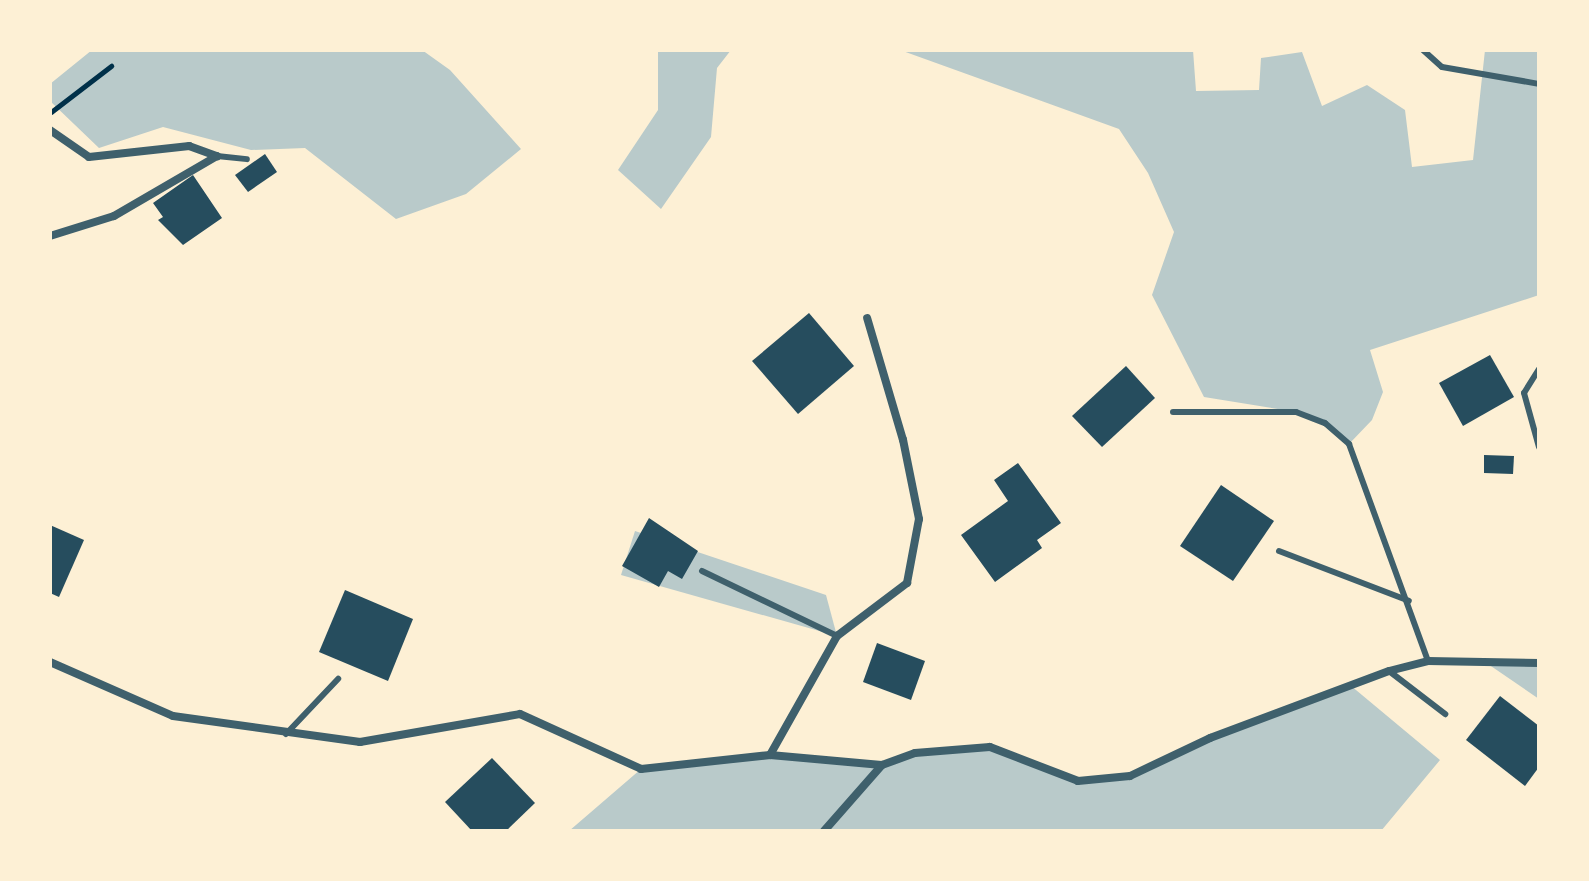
<!DOCTYPE html>
<style>
body{margin:0}
#map{position:relative;width:1589px;height:881px;overflow:hidden;background:#fdf0d5;font-family:"Golos Text",sans-serif}
div>[style]{position:absolute}
[style*='--x']{left:calc(var(--x)*1px);top:calc(var(--y)*1px);width:calc(var(--w)*1px);rotate:calc(var(--a)*1deg)}
.green>*{inset:0;background:#b9caca}
.building>*{inset:0;background:#264d5e}
.path>*{height:5px;margin:-2.5px;padding:0 2.5px;transform-origin:2.5px;border-radius:2.5px;background:#003049}
.service>*{height:6px;margin:-3px;padding:0 3px;transform-origin:3px;border-radius:3px;background:#3f606c}
.minor>*{height:8px;margin:-4px;padding:0 4px;transform-origin:4px;border-radius:4px;background:#3f606c}
span{translate:-50% -50%;white-space:nowrap;text-align:center;line-height:1.15;-webkit-text-stroke:6px #fdf0d5;paint-order:stroke}
.frame{position:absolute;inset:0;border:52px solid #fdf0d5;pointer-events:none}
</style>
<div id="map">
<div class="green">
<div style="clip-path:polygon(92px 50px,422px 50px,450px 70px,521px 149px,466px 194px,396px 219px,305px 148px,251px 150px,163px 127px,99px 148px,50px 101px,50px 84px)"></div>
<div style="clip-path:polygon(658px 50px,731px 50px,717px 68px,711px 137px,661px 209px,618px 170px,658px 110px)"></div>
<div style="clip-path:polygon(900px 50px,1193px 50px,1196px 91px,1259px 90px,1261px 58px,1302px 52px,1322px 106px,1367px 85px,1405px 110px,1412px 167px,1473px 160px,1485px 50px,1539px 50px,1539px 295px,1370px 350px,1383px 392px,1372px 420px,1349px 444px,1325px 423px,1296px 412px,1204px 397px,1152px 295px,1174px 232px,1148px 173px,1119px 129px)"></div>
<div style="clip-path:polygon(635px 531px,826px 595px,837px 636px,621px 575px)"></div>
<div style="clip-path:polygon(1485px 662px,1539px 663px,1539px 699px)"></div>
<div style="clip-path:polygon(1350px 685px,1440px 760px,1381px 831px,569px 831px,641px 769px,770px 755px,882px 765px,915px 753px,990px 747px,1077px 781px,1130px 776px,1210px 738px)"></div>
</div>
<div class="building">
<div style="clip-path:polygon(265px 154px,277px 172px,248px 192px,235px 175px)"></div>
<div style="clip-path:polygon(193px 175px,222px 218px,183px 245px,158px 220px,163px 217px,153px 203px)"></div>
<div style="clip-path:polygon(809px 313px,854px 366px,798px 414px,752px 361px)"></div>
<div style="clip-path:polygon(1490px 355px,1514px 397px,1463px 426px,1439px 383px)"></div>
<div style="clip-path:polygon(1126px 366px,1155px 398px,1102px 447px,1072px 416px)"></div>
<div style="clip-path:polygon(1484px 455px,1514px 456px,1513px 474px,1484px 473px)"></div>
<div style="clip-path:polygon(1018px 463px,1061px 523px,1037px 540px,1042px 548px,995px 582px,961px 535px,1008px 501px,994px 480px)"></div>
<div style="clip-path:polygon(1221px 485px,1274px 521px,1233px 581px,1180px 546px)"></div>
<div style="clip-path:polygon(649px 518px,698px 551px,682px 579px,668px 571px,659px 587px,622px 566px)"></div>
<div style="clip-path:polygon(50px 525px,84px 540px,59px 597px,50px 593px)"></div>
<div style="clip-path:polygon(345px 590px,413px 619px,388px 681px,319px 652px)"></div>
<div style="clip-path:polygon(877px 643px,925px 661px,911px 700px,863px 682px)"></div>
<div style="clip-path:polygon(1500px 696px,1539px 726px,1539px 767px,1525px 786px,1466px 740px)"></div>
<div style="clip-path:polygon(492px 758px,535px 803px,506px 831px,472px 831px,445px 802px)"></div>
</div>
<div class="path">
<div style="--x:51;--y:112;--w:76;--a:-37.5"></div>
</div>
<div class="service">
<div style="--x:1423;--y:50;--w:25;--a:42"></div>
<div style="--x:1442;--y:67;--w:98;--a:9.9"></div>
<div style="--x:217;--y:156;--w:30;--a:6"></div>
<div style="--x:1539;--y:369;--w:28;--a:122"></div>
<div style="--x:1524;--y:393;--w:56;--a:74.5"></div>
<div style="--x:1173;--y:412;--w:123;--a:0"></div>
<div style="--x:1296;--y:412;--w:31;--a:21"></div>
<div style="--x:1325;--y:423;--w:32;--a:41"></div>
<div style="--x:1349;--y:444;--w:231;--a:70"></div>
<div style="--x:1279;--y:551;--w:139;--a:21"></div>
<div style="--x:702;--y:571;--w:150;--a:25.7"></div>
<div style="--x:1389;--y:671;--w:71;--a:37.5"></div>
<div style="--x:286;--y:734;--w:76;--a:-46.6"></div>
</div>
<div class="minor">
<div style="--x:50;--y:130;--w:47;--a:34.7"></div>
<div style="--x:89;--y:157;--w:101;--a:-6.3"></div>
<div style="--x:189;--y:146;--w:30;--a:20"></div>
<div style="--x:50;--y:236;--w:67;--a:-17.4"></div>
<div style="--x:114;--y:216;--w:119;--a:-30.2"></div>
<div style="--x:50;--y:662;--w:134;--a:23.7"></div>
<div style="--x:173;--y:716;--w:189;--a:7.9"></div>
<div style="--x:360;--y:742;--w:162;--a:-9.9"></div>
<div style="--x:520;--y:714;--w:133;--a:24.4"></div>
<div style="--x:641;--y:769;--w:130;--a:-6.2"></div>
<div style="--x:770;--y:755;--w:112;--a:5.1"></div>
<div style="--x:882;--y:765;--w:35;--a:-20"></div>
<div style="--x:915;--y:753;--w:75;--a:-4.6"></div>
<div style="--x:990;--y:747;--w:94;--a:21.1"></div>
<div style="--x:1078;--y:781;--w:52;--a:-5.5"></div>
<div style="--x:1130;--y:776;--w:89;--a:-25.4"></div>
<div style="--x:1210;--y:738;--w:191;--a:-20.5"></div>
<div style="--x:1389;--y:671;--w:40;--a:-14.4"></div>
<div style="--x:1428;--y:661;--w:111;--a:1"></div>
<div style="--x:770;--y:755;--w:137;--a:-60.6"></div>
<div style="--x:837;--y:636;--w:88;--a:-37.1"></div>
<div style="--x:907;--y:583;--w:65;--a:-79.4"></div>
<div style="--x:919;--y:519;--w:81;--a:-101.4"></div>
<div style="--x:903;--y:440;--w:127;--a:-106.4"></div>
<div style="--x:824;--y:831;--w:88;--a:-48.7"></div>
</div>
<div class="frame"></div>
</div>
